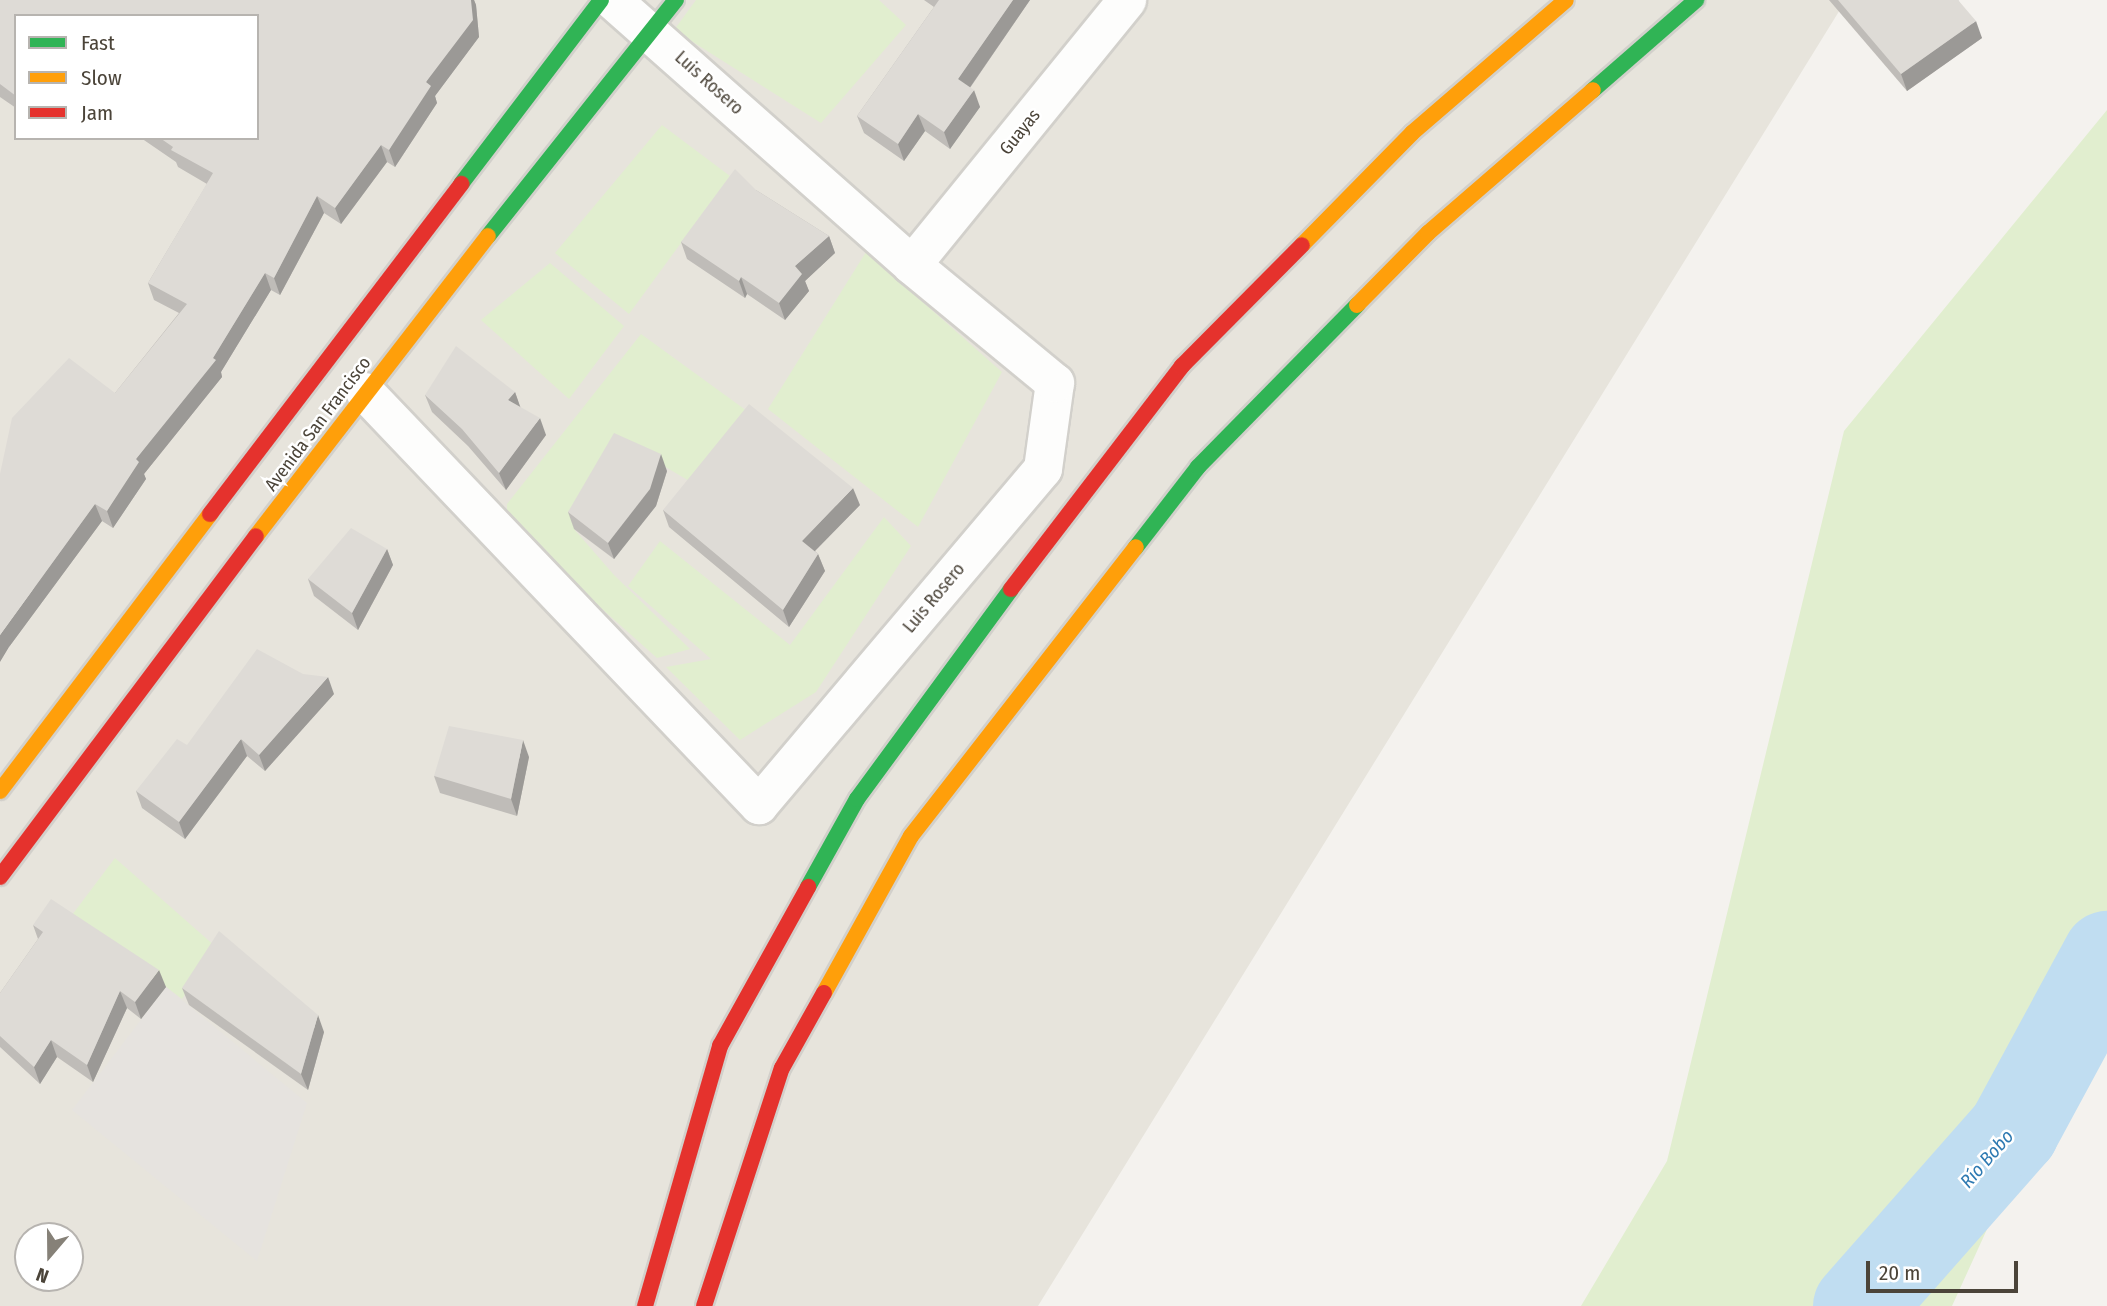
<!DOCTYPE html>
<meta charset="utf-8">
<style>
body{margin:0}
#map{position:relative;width:2107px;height:1306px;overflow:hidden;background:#f4f2ee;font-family:"Fira Sans Condensed",sans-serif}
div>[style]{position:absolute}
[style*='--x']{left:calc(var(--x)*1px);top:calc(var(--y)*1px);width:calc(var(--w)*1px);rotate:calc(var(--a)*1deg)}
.residential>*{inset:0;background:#e7e4dc}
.green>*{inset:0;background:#e1eecf}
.parking>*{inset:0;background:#e6e3df}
.river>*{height:91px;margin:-45.5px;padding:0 45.5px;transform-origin:45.5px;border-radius:45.5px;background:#c0ddf1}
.roads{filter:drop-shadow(2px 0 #d2d0cb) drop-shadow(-2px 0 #d2d0cb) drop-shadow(0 2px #d2d0cb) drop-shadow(0 -2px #d2d0cb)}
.street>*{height:38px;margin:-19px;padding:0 19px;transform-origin:19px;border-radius:19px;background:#fdfdfc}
.fast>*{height:16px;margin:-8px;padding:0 8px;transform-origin:8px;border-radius:8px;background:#30b455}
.slow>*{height:16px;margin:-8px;padding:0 8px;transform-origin:8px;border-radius:8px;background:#ff9f0a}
.jam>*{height:16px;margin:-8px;padding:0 8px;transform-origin:8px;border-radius:8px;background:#e5322d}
.wall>*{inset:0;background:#bfbcb8}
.shaded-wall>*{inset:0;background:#9b9996}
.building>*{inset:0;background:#dedbd6}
span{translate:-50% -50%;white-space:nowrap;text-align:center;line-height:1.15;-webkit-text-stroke:5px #fff;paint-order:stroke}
.street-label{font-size:18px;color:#4b4439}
.water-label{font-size:19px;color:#2e7ab2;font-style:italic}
.legend{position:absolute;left:14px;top:14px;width:245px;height:126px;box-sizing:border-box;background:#fff;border:2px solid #b7b4b0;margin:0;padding:9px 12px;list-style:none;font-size:21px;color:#4b4439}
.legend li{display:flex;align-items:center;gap:14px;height:35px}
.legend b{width:35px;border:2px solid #b7b4b0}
.north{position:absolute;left:14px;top:1222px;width:70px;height:70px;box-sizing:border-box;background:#fff;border:2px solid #b7b4b0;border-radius:50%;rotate:200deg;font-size:19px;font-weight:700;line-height:28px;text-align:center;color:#4b4439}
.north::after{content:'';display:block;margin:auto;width:24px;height:32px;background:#868178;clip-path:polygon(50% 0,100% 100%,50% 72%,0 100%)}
.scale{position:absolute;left:1866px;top:1261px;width:152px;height:32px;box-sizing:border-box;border:4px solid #4b4439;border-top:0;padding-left:9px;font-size:21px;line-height:24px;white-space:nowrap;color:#4b4439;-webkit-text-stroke:5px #fff;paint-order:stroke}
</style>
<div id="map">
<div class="residential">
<div style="clip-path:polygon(evenodd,0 0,1846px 0,1038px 1306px,0 1306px,0 0,16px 16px,257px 16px,257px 138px,16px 138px,16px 16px,0 0,28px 1236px,70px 1236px,70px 1278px,28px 1278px,28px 1236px)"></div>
</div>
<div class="green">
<div style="clip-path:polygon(696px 0,879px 0,906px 25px,821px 123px,674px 30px)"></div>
<div style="clip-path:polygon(2107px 110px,2107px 1000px,2072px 1043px,1952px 1306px,1581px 1306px,1667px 1161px,1844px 431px)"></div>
<div style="clip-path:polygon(662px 125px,730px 176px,629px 314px,555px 253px)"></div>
<div style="clip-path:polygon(866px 252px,1002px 372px,918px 527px,768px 409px)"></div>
<div style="clip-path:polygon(550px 263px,624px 326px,569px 399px,481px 320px)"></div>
<div style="clip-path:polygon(641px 334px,747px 411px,691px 482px,623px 442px,574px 529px,614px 575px,690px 649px,657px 658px,507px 524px,507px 504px)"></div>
<div style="clip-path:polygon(884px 517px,911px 546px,816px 692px,740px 740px,666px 667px,711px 659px,628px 586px,660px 541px,790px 645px)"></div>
<div style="clip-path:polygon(115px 858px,216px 947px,182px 999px,72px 915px)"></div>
</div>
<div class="parking">
<div style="clip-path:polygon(166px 987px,307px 1103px,257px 1261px,72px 1110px)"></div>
</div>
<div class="river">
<div style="--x:1858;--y:1306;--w:235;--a:-48.6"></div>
<div style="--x:2013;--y:1130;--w:198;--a:-61.6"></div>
</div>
<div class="roads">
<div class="street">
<div style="--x:912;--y:265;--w:341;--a:-50.9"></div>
<div style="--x:365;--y:392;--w:571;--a:46.35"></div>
<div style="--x:759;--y:805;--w:440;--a:-49.8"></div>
<div style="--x:1043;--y:469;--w:87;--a:-82.1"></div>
<div style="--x:1055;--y:383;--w:185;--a:-140.5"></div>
<div style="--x:912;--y:265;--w:400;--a:-138.5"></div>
</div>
<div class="fast">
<div style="--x:1593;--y:90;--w:137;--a:-41.1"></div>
<div style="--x:461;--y:184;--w:231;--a:-52.7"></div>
<div style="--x:488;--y:236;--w:302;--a:-51.5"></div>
<div style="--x:1136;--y:547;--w:101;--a:-52.2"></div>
<div style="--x:1198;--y:467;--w:227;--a:-45.5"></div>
<div style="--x:808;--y:887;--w:101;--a:-60.9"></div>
<div style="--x:857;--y:799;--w:260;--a:-53.7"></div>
</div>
<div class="slow">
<div style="--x:1302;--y:245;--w:157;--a:-45.5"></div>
<div style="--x:1412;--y:133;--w:203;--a:-40.8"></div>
<div style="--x:1357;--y:305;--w:101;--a:-45.4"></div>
<div style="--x:1428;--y:233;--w:218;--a:-40.9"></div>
<div style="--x:256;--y:536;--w:379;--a:-52.3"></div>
<div style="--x:0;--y:791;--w:348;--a:-52.8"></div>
<div style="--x:824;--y:993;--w:179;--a:-61"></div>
<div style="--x:911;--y:836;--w:366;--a:-52.1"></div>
</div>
<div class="jam">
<div style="--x:210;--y:514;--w:415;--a:-52.7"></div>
<div style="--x:1011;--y:589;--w:281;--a:-52.5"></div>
<div style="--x:1182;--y:366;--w:170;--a:-45.2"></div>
<div style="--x:0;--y:877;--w:426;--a:-53.1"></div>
<div style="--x:645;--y:1306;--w:271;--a:-73.9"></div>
<div style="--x:720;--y:1046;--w:182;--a:-61"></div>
<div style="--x:704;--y:1306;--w:250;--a:-71.9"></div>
<div style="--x:782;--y:1068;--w:86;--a:-60.8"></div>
</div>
</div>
<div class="wall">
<div style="clip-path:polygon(0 0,474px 0,476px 5px,479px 37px,435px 96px,437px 103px,395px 167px,387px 162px,341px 224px,324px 213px,280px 295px,271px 290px,221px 372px,222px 377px,144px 474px,146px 479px,113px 528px,102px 521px,9px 647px,115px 393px,179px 313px,154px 300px,148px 283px,207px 184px,178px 167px,176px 162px,141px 138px,257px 138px,16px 16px,16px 108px,0 97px)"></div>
<div style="clip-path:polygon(924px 0,1030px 0,970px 88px,980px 107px,950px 149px,925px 131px,904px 161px,864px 133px,857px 116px,934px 7px)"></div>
<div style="clip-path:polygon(1829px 0,1958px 0,1982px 38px,1907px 91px)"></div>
<div style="clip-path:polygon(756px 190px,829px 236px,835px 253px,805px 281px,809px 291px,785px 320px,747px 294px,745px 298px,687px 259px,681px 242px)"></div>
<div style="clip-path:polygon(515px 392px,520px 407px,546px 435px,506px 490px,468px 446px,432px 412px,425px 395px)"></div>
<div style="clip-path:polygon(667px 471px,656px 506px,614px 559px,574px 529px,568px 512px)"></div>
<div style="clip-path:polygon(860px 505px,815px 551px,818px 554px,825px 571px,789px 627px,669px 527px,663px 510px)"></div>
<div style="clip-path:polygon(387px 549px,393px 565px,358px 630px,314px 596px,308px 579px)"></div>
<div style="clip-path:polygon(334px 694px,265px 771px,247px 756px,185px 839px,142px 808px,136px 791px)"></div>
<div style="clip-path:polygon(529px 757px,517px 816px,440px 793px,434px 776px)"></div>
<div style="clip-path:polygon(33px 925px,166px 987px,141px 1019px,127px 1008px,93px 1082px,57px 1057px,40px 1084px,0 1047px,0 993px,38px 939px)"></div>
<div style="clip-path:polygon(182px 988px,324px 1032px,308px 1090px,189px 1005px)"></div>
</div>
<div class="shaded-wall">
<div style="clip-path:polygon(471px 0,474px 0,476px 5px,479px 37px,435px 96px,437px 103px,395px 167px,389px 150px)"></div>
<div style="clip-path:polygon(1013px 0,1030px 0,964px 96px,958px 79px)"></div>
<div style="clip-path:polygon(1976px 21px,1982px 38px,1907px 91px,1901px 74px)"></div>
<div style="clip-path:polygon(974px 90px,980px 107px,950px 149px,944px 132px)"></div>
<div style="clip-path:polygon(918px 114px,925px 131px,904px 161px,898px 144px)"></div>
<div style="clip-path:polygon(381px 145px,387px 162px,341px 224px,335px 208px)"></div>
<div style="clip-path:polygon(317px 196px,324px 213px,280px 295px,274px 278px)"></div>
<div style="clip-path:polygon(829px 236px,835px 253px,805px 281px,809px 291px,785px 320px,779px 303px,795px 266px)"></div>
<div style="clip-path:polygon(265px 273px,271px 290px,221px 372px,222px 377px,144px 474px,146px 479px,113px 528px,107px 511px,136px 459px,213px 358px)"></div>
<div style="clip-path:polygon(741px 277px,747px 294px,745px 298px,739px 281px)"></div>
<div style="clip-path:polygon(515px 392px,521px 409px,508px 400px)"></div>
<div style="clip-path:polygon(540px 418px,546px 435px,506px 490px,499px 473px)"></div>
<div style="clip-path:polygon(661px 454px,667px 471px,656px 506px,614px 559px,608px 543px)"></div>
<div style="clip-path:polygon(853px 488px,860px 505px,808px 558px,802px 541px)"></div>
<div style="clip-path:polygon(95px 504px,102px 521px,9px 647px,0 662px,0 635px)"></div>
<div style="clip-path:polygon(387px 549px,393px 565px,358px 630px,352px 613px)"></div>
<div style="clip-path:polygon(818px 554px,825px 571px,789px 627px,783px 610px)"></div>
<div style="clip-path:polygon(328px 677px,334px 694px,265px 771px,259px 755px)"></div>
<div style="clip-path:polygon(241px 739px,247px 756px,185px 839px,179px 822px)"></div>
<div style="clip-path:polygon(523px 740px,529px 757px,517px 816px,511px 799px)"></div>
<div style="clip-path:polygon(159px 970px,166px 987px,141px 1019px,135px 1002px)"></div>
<div style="clip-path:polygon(120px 991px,127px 1008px,93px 1082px,87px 1065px)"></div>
<div style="clip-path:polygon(318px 1015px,324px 1032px,308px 1090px,301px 1074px)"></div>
<div style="clip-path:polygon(51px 1040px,57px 1057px,40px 1084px,34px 1067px)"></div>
</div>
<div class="building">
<div style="clip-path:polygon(0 0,471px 0,473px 20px,426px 82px,431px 86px,389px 150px,381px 145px,335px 208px,317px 196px,274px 278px,265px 273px,213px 358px,216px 360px,136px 459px,139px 462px,107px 511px,95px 504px,0 635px,0 474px,12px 418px,69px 358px,115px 393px,187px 304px,148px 283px,213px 173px,171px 150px,173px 147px,160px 138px,257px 138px,257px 16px,16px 16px,16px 96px,0 84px)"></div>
<div style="clip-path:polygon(939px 0,1013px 0,958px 79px,974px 90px,944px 132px,918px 114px,898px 144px,857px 116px)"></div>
<div style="clip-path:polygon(1838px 0,1958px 0,1976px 21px,1901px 74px)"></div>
<div style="clip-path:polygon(735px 169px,756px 190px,829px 236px,795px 266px,802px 274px,779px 303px,741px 277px,739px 281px,681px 242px)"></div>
<div style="clip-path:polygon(456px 346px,515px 392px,508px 400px,540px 418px,499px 473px,462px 429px,425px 395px)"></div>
<div style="clip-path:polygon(749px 404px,853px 488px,802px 541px,818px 554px,783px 610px,663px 510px)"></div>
<div style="clip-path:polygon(614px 433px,661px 454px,650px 489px,608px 543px,568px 512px)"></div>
<div style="clip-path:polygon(351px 528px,387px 549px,352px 613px,308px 579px)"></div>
<div style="clip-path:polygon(257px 649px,303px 674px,328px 677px,259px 755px,241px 739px,179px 822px,136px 791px,177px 739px,187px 745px)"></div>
<div style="clip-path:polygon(449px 726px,523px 740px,511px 799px,434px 776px)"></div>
<div style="clip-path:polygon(51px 899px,159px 970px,135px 1002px,120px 991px,87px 1065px,51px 1040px,34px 1067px,0 1036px,0 993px,43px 932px,33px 925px)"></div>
<div style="clip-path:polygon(219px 931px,318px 1015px,301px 1074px,182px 988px)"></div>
</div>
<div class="street-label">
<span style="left:709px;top:83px;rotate:42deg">Luis Rosero</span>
<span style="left:1020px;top:132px;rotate:-51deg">Guayas</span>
<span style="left:318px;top:424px;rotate:-53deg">Avenida San Francisco</span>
<span style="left:934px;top:598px;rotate:-50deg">Luis Rosero</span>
</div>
<div class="water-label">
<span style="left:1987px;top:1159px;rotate:-49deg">Río Bobo</span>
</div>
<ul class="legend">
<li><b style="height:9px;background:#30b455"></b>Fast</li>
<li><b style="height:9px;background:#ff9f0a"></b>Slow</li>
<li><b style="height:9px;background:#e5322d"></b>Jam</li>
</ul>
<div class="north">N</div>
<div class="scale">20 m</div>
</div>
